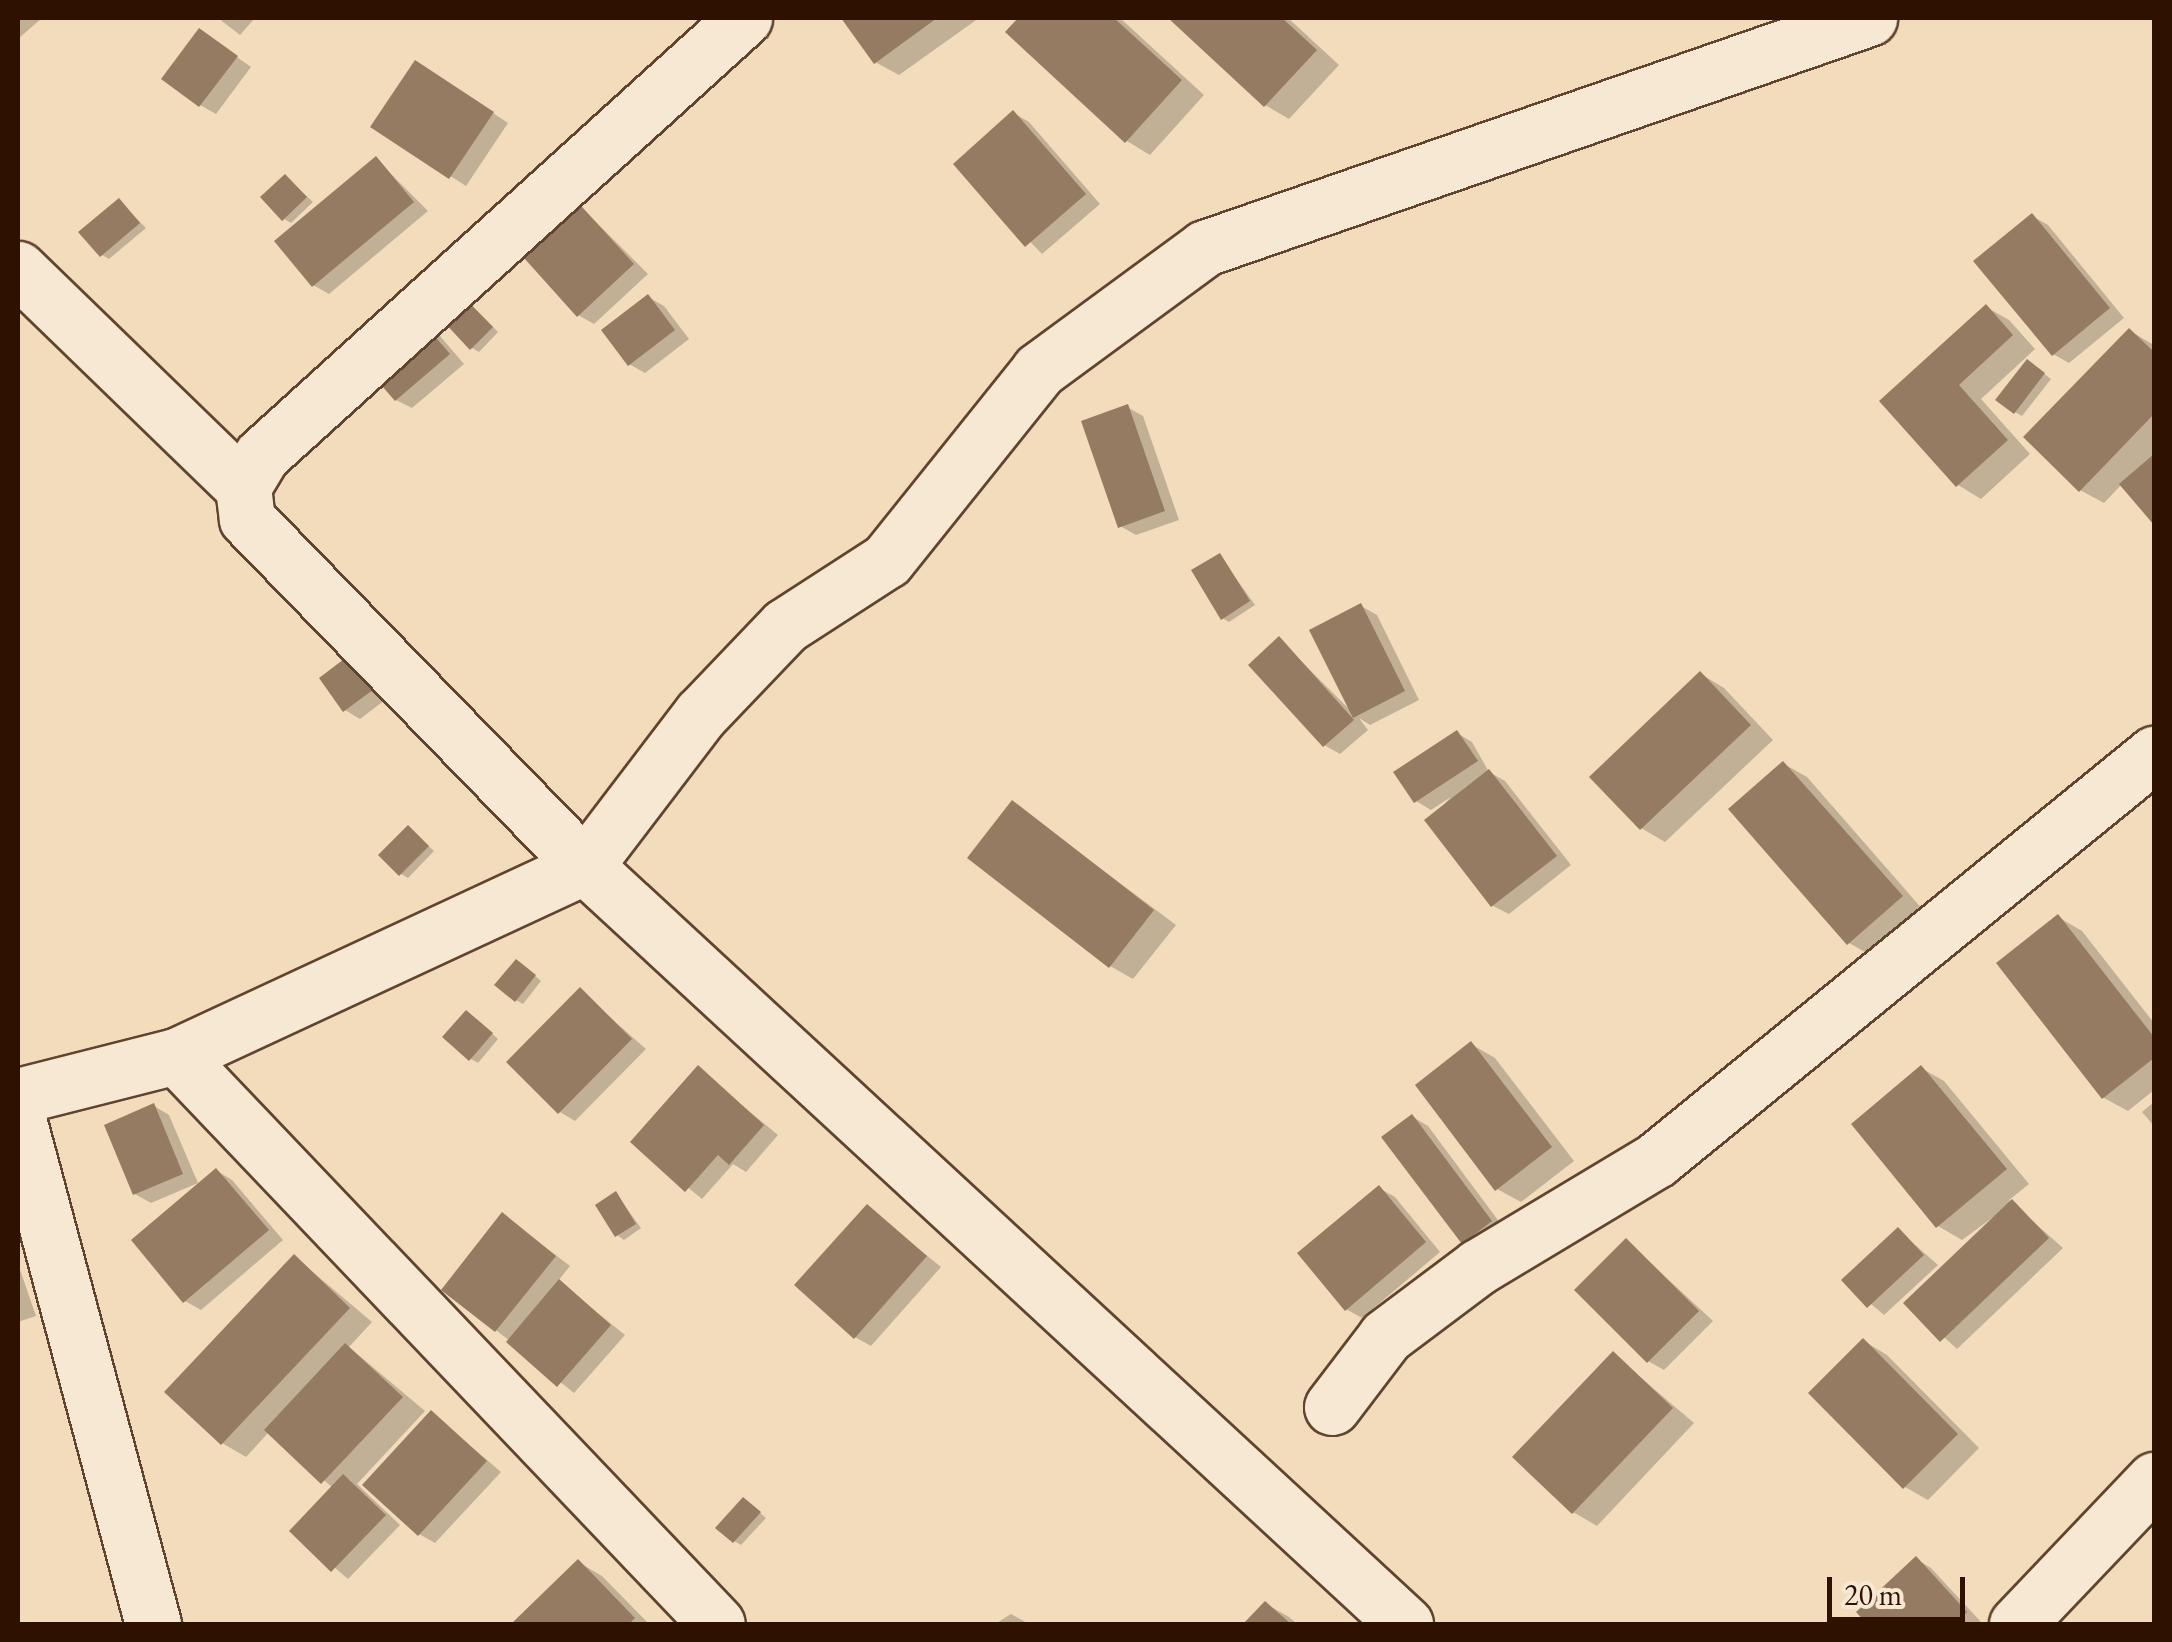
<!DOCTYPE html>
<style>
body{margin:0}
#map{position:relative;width:2172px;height:1642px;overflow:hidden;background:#f2dcbc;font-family:"EB Garamond",serif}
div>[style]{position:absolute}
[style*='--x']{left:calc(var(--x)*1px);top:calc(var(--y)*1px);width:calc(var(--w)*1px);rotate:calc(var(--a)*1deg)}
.shadow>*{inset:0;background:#0003}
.building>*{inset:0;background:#947b62}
.roads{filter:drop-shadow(2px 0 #60442f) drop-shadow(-2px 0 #60442f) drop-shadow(0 2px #60442f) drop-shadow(0 -2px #60442f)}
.minor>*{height:55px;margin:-27.5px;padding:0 27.5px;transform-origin:27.5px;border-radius:27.5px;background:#f7e8d3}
span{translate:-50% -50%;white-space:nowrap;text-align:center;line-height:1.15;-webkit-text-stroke:8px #f7e8d3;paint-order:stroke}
.frame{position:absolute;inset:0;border:20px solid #2f1100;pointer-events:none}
.scale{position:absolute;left:1827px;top:1577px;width:138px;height:45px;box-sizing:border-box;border:5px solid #2f1100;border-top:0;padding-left:12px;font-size:30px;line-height:35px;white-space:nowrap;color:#2f1100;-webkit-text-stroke:8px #f7e8d3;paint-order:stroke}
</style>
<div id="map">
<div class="shadow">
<div style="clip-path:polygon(18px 18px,42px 18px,18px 39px)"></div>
<div style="clip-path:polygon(218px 18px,255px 18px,240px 35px)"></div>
<div style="clip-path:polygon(844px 18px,979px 18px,899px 75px,875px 62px)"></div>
<div style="clip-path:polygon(1021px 18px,1120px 18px,1204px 95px,1150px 155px,1127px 141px,1008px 32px)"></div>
<div style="clip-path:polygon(1171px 18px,1288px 18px,1339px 65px,1289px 119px,1265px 105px)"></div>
<div style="clip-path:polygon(200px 31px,251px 67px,216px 114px,200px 105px)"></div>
<div style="clip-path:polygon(431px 72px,508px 123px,466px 186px,374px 127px)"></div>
<div style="clip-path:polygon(1014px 113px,1029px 122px,1100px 204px,1042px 254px,956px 164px)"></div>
<div style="clip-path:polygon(376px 159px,428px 211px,329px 294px,313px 285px)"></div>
<div style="clip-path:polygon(286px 177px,313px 202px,291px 223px,284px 219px)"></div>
<div style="clip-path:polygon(574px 200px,648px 274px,594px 324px,578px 315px)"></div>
<div style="clip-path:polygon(119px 201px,146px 228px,109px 259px,102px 255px)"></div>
<div style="clip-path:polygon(2032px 216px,2048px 225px,2124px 318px,2069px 363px,2053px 354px)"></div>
<div style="clip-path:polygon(458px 292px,498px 332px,479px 352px,472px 348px)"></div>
<div style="clip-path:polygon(648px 297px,664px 306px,689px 339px,645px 373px,629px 364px)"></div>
<div style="clip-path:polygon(1986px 307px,2009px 320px,2035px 349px,1981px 399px,2030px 454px,1981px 499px,1958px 485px,1882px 401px)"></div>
<div style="clip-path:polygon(428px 322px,464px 364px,412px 408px,396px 400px)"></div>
<div style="clip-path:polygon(2130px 331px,2154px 345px,2154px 521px,2122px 484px,2104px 503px,2080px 490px)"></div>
<div style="clip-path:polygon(2034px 366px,2051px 379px,2022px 416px,2015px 412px)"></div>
<div style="clip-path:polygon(1127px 407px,1143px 416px,1179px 520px,1136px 535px,1120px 526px)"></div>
<div style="clip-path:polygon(1220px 556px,1255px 605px,1229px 622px,1222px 618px)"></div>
<div style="clip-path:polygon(1361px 606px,1377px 615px,1419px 700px,1370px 725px,1359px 718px,1368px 730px,1340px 754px,1324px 745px,1279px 639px,1350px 710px)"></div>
<div style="clip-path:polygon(364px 647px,402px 687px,360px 719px,345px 710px)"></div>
<div style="clip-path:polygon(1701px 674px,1724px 688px,1773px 740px,1665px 842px,1641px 828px)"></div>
<div style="clip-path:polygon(1457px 733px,1472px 742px,1489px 772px,1505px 781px,1571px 865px,1509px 914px,1493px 906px,1428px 821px,1451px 797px,1431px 810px,1416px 801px)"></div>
<div style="clip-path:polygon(1784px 764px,1807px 777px,1924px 911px,1872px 956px,1849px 943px)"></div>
<div style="clip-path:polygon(1013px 803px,1176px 925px,1133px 979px,1110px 966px)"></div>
<div style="clip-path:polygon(409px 828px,434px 851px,408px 878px,401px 874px)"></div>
<div style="clip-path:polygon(2058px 917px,2082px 931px,2154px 1023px,2154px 1090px,2128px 1111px,2104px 1098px,2000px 964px)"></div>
<div style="clip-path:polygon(524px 966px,541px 981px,523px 1004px,516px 1000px)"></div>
<div style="clip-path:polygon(580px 991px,646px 1049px,575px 1121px,560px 1112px)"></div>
<div style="clip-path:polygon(474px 1018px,498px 1039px,478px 1063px,471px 1059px)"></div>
<div style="clip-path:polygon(1471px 1044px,1495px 1058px,1574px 1161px,1521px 1202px,1497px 1189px)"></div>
<div style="clip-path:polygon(1921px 1068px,1944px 1081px,2029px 1184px,2009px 1200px,2063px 1248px,1957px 1349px,1907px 1303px,2011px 1204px,1962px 1240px,1938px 1226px)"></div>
<div style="clip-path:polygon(698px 1069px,778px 1135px,746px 1172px,733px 1164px,702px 1199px,633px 1142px)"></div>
<div style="clip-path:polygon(2154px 1102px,2154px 1126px,2142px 1112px)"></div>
<div style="clip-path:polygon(154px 1106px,169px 1115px,198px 1183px,151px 1203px,135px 1194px)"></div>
<div style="clip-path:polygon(1413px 1117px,1428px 1126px,1506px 1231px,1479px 1251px,1464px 1242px)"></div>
<div style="clip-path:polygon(217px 1171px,232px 1180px,283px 1240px,201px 1310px,185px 1301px)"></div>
<div style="clip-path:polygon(1379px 1188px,1395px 1197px,1440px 1252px,1362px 1318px,1346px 1309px)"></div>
<div style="clip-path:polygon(616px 1194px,641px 1228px,624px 1240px,617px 1235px)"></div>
<div style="clip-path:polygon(867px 1207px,941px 1267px,871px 1346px,855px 1337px)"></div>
<div style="clip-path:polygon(503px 1215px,570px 1266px,558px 1281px,625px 1335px,574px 1393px,496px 1330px)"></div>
<div style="clip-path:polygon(1898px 1230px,1938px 1265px,1884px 1315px,1844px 1281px)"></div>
<div style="clip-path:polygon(1627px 1241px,1713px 1321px,1664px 1370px,1648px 1361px)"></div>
<div style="clip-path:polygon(295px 1257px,372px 1322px,349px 1347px,425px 1411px,357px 1484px,400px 1525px,348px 1579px,292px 1531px,333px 1488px,269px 1432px,246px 1457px,222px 1443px)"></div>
<div style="clip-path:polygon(18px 1264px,36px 1316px,18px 1322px)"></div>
<div style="clip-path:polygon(1864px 1341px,1887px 1355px,1979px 1448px,1928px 1500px,1905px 1487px)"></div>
<div style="clip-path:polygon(1613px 1354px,1694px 1423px,1597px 1526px,1573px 1512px)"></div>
<div style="clip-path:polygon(432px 1413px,501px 1472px,435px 1543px,419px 1534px)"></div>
<div style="clip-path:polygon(750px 1504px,766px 1518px,741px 1545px,734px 1541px)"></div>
<div style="clip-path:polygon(1916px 1559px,1931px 1568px,1981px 1622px,1871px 1624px,1859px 1612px)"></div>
<div style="clip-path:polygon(578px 1562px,602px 1576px,649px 1624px,514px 1624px)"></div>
<div style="clip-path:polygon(1266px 1604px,1289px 1617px,1297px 1624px,1247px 1624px)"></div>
<div style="clip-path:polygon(1011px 1614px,1029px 1624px,995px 1624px)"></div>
</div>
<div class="building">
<div style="clip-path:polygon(841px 18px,937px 18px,874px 64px)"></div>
<div style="clip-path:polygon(1018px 18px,1114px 18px,1182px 80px,1125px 143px,1005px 32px)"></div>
<div style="clip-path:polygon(1168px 18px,1282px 18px,1317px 50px,1264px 107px)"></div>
<div style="clip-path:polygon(199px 28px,238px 56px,199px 107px,161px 79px)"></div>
<div style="clip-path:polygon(415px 60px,494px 112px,449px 179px,370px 127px)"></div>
<div style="clip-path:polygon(1013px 110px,1086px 194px,1025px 247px,953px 164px)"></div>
<div style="clip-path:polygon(376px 156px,414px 202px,312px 287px,274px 241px)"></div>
<div style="clip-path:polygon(285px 174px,307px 197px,282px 221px,260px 197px)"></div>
<div style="clip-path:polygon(573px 197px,634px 264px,577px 317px,516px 249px)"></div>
<div style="clip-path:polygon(119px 198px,140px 223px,100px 257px,78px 232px)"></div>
<div style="clip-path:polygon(2032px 213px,2110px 308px,2052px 356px,1973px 261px)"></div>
<div style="clip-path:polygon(451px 284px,493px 327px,470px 350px,429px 306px)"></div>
<div style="clip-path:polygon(648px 294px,675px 330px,628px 366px,601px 330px)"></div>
<div style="clip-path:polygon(1986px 304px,2013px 335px,1959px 385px,2008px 440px,1956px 487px,1879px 401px)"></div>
<div style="clip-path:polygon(412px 310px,450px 354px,395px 401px,357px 357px)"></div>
<div style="clip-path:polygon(2129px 328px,2154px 352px,2154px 414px,2079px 492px,2023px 437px)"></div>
<div style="clip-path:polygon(2027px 359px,2045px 373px,2014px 414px,1995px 400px)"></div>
<div style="clip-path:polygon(1128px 404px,1165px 511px,1118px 528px,1081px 421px)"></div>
<div style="clip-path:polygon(2154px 454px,2154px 525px,2119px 484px)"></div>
<div style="clip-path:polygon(1220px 553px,1250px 601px,1221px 620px,1191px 570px)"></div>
<div style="clip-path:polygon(1361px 603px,1405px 691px,1353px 718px,1309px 630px)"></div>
<div style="clip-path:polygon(1279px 636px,1354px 720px,1323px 747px,1248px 665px)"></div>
<div style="clip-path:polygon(364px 644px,389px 678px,343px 712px,319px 678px)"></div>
<div style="clip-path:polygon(1700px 671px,1751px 725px,1640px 830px,1589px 777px)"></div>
<div style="clip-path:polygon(1457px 730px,1478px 761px,1414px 803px,1393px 772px)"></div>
<div style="clip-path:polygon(1783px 761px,1903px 896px,1847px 945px,1728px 809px)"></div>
<div style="clip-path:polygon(1489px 769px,1557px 856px,1491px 907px,1424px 820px)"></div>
<div style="clip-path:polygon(1012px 800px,1154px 910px,1109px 968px,967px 858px)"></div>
<div style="clip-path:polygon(408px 825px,429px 846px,399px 876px,378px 855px)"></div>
<div style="clip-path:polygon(2058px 914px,2154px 1037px,2154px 1058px,2102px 1099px,1996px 963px)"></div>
<div style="clip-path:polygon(516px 959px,536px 975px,515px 1002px,494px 985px)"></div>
<div style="clip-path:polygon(580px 987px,632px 1039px,558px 1114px,506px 1062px)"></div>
<div style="clip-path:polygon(466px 1010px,493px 1033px,469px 1061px,442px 1037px)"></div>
<div style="clip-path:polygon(1471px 1041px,1552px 1147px,1495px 1191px,1415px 1085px)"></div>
<div style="clip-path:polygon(698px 1065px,764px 1125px,729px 1165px,718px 1155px,685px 1192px,630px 1142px)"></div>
<div style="clip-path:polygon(1921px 1065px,2007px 1169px,1936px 1228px,1851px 1124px)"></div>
<div style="clip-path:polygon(154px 1103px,183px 1174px,133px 1195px,104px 1125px)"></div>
<div style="clip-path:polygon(1412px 1114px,1492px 1221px,1462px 1244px,1381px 1137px)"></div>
<div style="clip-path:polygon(216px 1168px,269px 1230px,183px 1303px,131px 1240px)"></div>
<div style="clip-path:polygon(1379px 1185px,1426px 1242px,1345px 1311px,1297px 1253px)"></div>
<div style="clip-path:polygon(616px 1191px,636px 1224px,615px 1237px,595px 1205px)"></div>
<div style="clip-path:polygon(2012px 1199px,2049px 1238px,1940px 1342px,1903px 1303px)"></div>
<div style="clip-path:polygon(867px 1204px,927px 1256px,854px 1339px,794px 1285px)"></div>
<div style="clip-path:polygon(502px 1212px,556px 1256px,495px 1332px,441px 1290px)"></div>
<div style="clip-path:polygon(1898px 1227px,1924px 1255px,1867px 1308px,1841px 1280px)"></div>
<div style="clip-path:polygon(1626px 1238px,1699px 1311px,1647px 1363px,1574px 1290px)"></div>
<div style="clip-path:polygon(294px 1254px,350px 1308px,221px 1445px,164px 1392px)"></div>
<div style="clip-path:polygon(559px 1279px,611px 1325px,557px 1387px,506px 1342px)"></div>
<div style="clip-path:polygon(1863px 1338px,1958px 1434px,1903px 1489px,1808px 1393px)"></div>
<div style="clip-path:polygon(345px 1343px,403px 1397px,321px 1484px,264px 1430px)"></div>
<div style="clip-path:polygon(1613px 1351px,1673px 1408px,1572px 1514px,1512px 1457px)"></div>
<div style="clip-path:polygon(431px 1410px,487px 1461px,418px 1536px,362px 1485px)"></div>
<div style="clip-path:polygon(343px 1474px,386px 1515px,331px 1572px,289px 1531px)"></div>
<div style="clip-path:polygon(743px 1497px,761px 1512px,733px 1543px,715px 1528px)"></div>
<div style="clip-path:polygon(1916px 1556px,1967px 1612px,1954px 1624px,1867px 1624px,1856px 1612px)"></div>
<div style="clip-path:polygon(578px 1559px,635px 1618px,629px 1624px,511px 1624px)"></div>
<div style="clip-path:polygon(1265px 1601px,1291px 1624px,1243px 1624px)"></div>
</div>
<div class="roads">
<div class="minor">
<div style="--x:744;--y:18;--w:651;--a:137.8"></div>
<div style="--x:262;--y:455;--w:37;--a:121"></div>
<div style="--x:243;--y:487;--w:32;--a:83"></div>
<div style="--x:247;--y:519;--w:484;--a:45.8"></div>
<div style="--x:585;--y:866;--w:1117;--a:42.75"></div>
<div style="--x:18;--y:269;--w:313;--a:44.1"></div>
<div style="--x:176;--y:1056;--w:784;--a:46.39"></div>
<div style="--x:18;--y:1096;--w:163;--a:-14.2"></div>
<div style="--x:176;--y:1056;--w:451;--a:-24.9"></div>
<div style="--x:585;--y:866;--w:191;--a:-52.7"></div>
<div style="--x:701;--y:714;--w:122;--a:-46.3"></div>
<div style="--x:785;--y:626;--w:121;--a:-32.9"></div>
<div style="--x:887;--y:560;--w:243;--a:-51.3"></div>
<div style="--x:1039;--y:370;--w:206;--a:-36.3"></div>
<div style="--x:1205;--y:248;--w:703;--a:-19.11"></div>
<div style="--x:18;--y:1119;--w:523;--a:75.03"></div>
<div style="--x:1332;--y:1407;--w:89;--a:-52.7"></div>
<div style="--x:1386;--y:1336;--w:115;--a:-36.9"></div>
<div style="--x:1478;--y:1267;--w:208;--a:-31"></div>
<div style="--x:1656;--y:1160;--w:643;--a:-39.19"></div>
<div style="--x:2017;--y:1624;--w:199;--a:-46.4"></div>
</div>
</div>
<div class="frame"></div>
<div class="scale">20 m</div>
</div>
